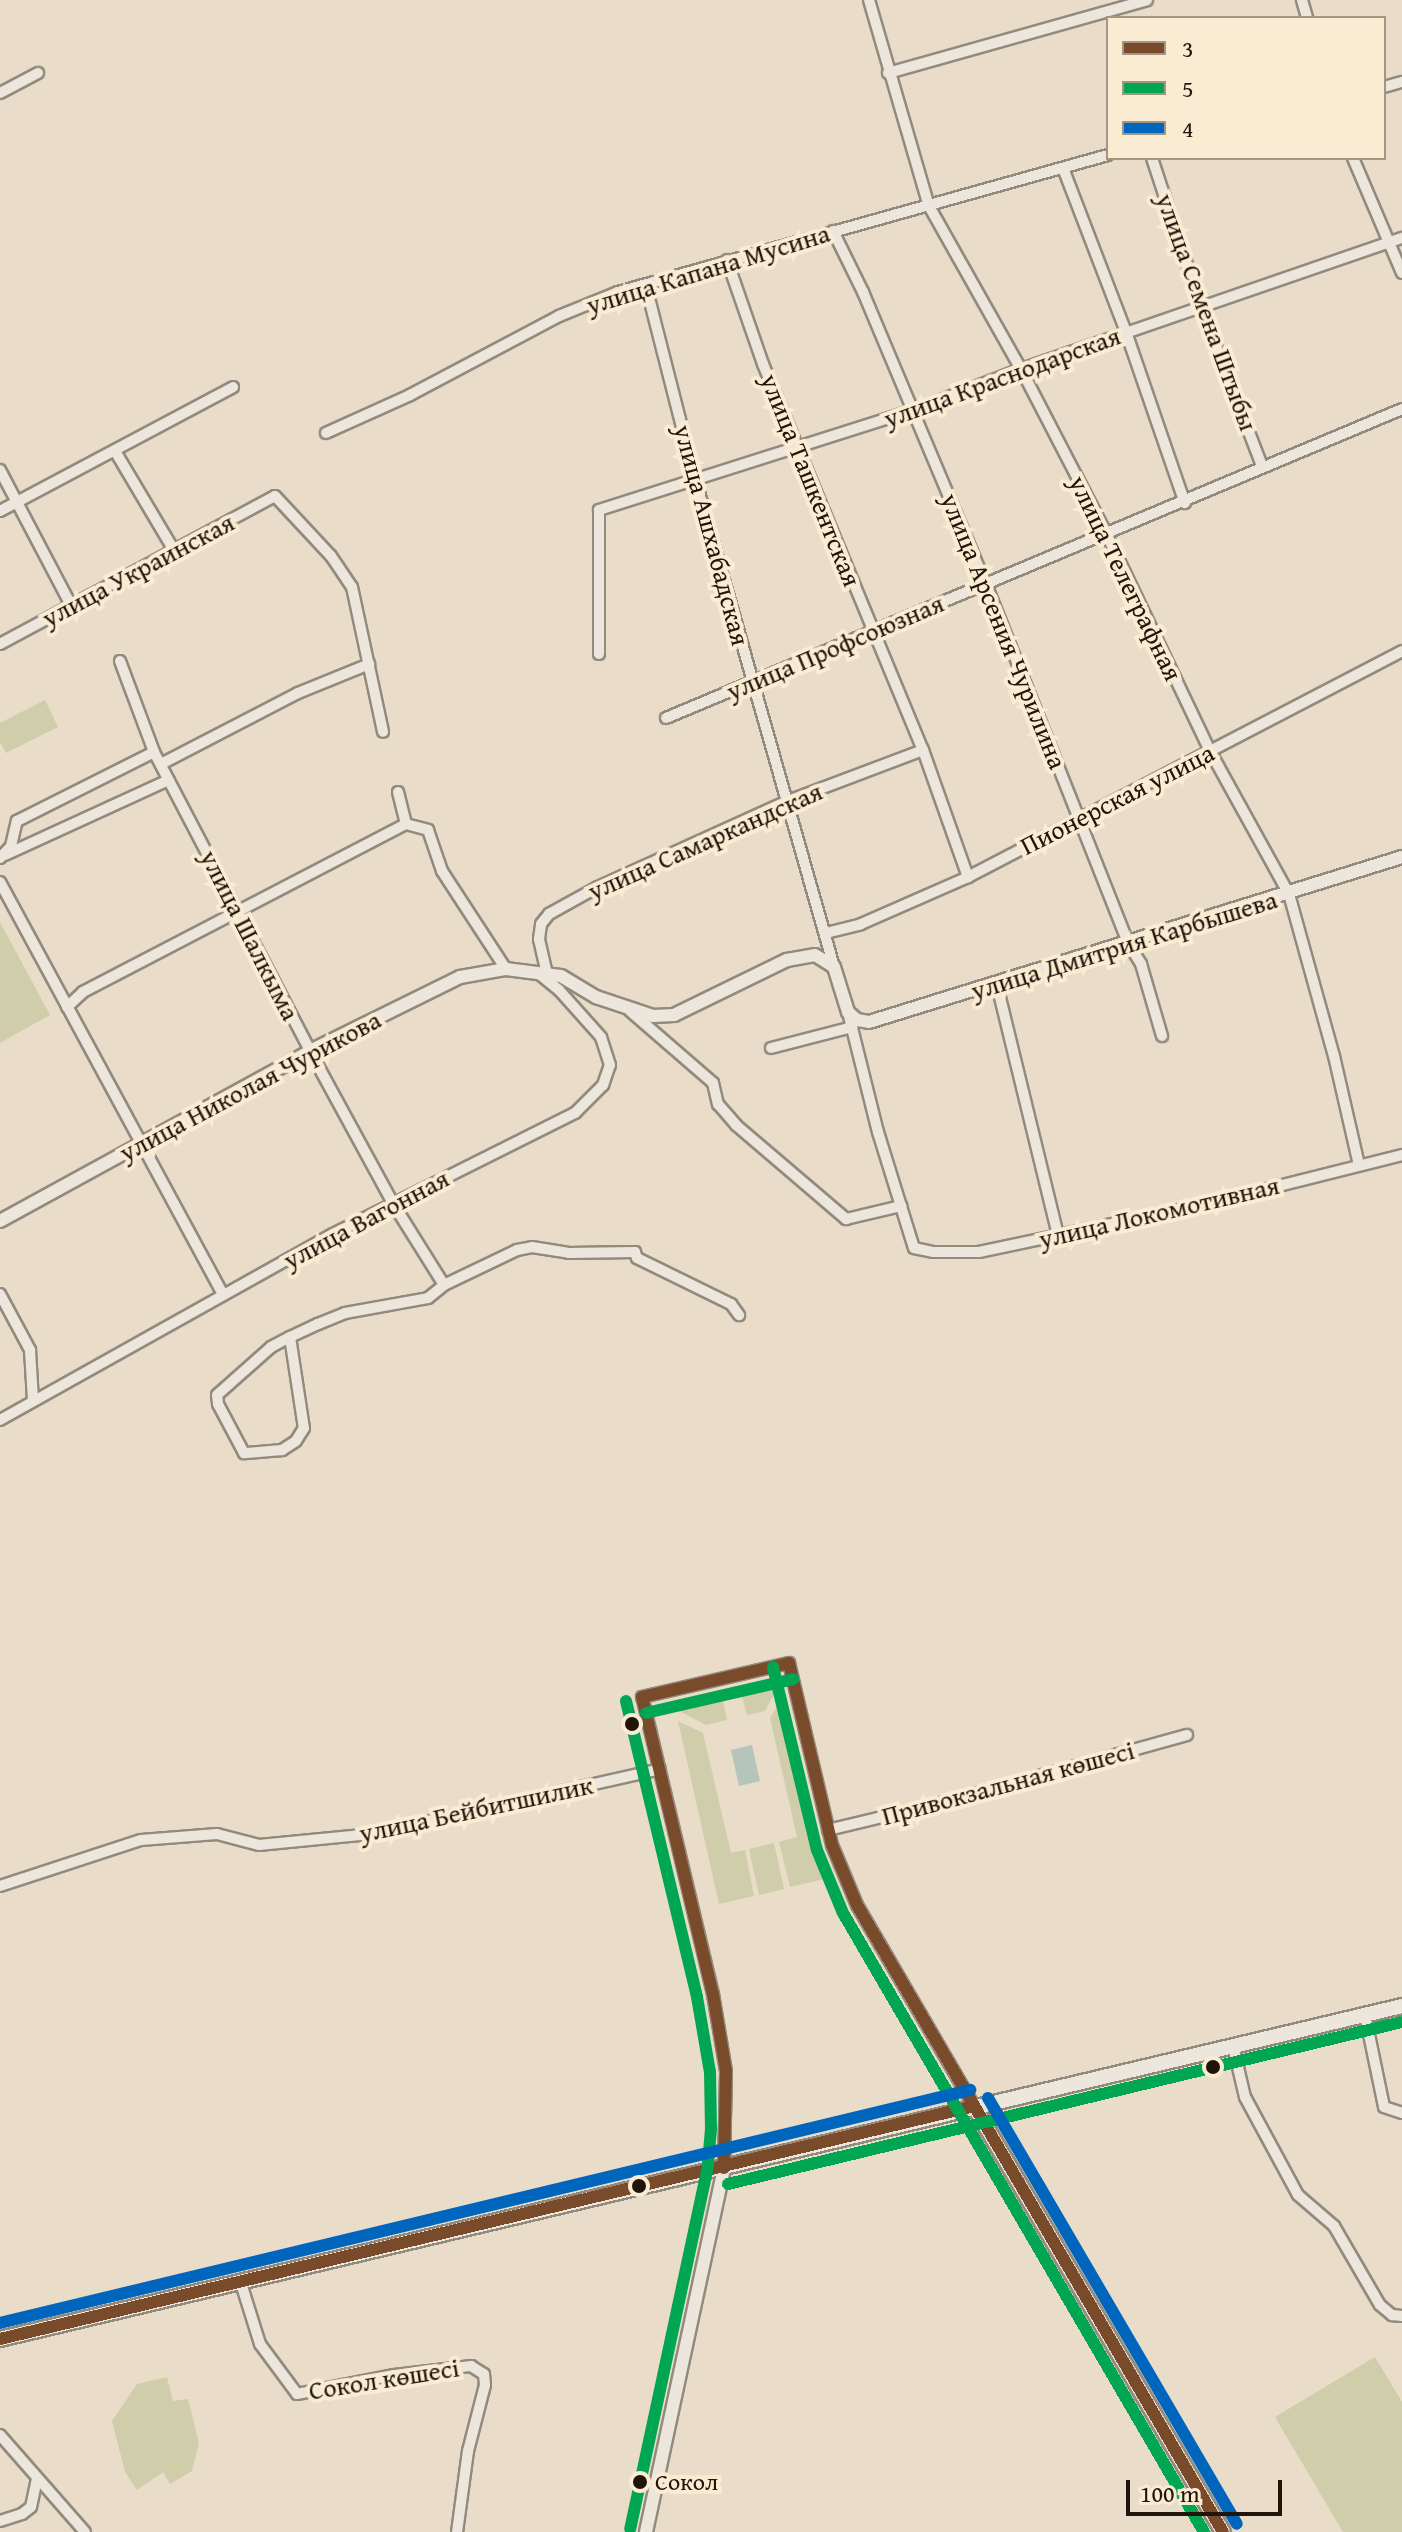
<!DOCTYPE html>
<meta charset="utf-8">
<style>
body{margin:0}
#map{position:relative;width:1402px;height:2532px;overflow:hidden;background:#e9dcc8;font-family:"Gentium Book Plus",serif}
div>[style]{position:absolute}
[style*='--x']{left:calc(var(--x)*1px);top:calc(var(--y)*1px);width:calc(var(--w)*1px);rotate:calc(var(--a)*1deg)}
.green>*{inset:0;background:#d0ceaa}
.water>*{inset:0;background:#b5c5bc}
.roads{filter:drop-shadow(2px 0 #938a7e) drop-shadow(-2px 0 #938a7e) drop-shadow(0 2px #938a7e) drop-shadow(0 -2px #938a7e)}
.minor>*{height:10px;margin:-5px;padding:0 5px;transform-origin:5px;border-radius:5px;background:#ece6dc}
.tertiary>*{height:12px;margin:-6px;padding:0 6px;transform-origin:6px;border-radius:6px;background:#ece6dc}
.secondary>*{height:14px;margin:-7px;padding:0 7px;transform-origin:7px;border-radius:7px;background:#ece6dc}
.bus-1>*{height:12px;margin:-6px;padding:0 6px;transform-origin:6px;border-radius:6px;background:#7a4b2a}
.bus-2>*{height:12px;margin:-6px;padding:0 6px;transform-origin:6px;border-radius:6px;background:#00a651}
.bus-3>*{height:12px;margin:-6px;padding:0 6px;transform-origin:6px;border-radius:6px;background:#0065bd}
.dots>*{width:22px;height:22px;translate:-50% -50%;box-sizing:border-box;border:4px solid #faebd3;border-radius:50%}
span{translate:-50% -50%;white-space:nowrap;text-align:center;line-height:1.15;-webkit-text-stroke:8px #faebd3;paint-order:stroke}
.bus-label{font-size:24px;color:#20140b}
.left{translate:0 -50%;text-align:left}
.street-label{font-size:26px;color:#20140b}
.legend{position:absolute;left:1106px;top:16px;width:280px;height:144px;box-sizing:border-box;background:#faebd3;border:2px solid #a39583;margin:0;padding:10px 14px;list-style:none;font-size:24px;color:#20140b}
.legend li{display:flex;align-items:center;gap:16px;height:40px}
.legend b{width:40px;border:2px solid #a39583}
.scale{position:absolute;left:1126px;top:2480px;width:156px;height:36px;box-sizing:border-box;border:4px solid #20140b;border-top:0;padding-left:10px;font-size:24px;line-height:28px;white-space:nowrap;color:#20140b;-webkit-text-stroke:6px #faebd3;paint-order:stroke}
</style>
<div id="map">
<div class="green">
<div style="clip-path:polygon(45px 700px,58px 727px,6px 753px,0 742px,0 723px)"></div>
<div style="clip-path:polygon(0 922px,50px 1015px,0 1043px)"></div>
<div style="clip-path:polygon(778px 1687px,765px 1711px,747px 1715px,742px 1696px)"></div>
<div style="clip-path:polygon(783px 1697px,824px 1879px,790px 1887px,779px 1842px,797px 1837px,770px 1718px)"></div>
<div style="clip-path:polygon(723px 1701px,727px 1720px,706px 1725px,679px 1711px)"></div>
<div style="clip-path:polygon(678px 1721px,703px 1733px,731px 1853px,745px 1850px,754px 1896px,719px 1904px)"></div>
<div style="clip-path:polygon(774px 1843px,784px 1889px,759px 1895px,749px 1849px)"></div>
<div style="clip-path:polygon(1375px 2357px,1402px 2402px,1402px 2532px,1343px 2532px,1275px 2417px)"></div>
<div style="clip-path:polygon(167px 2377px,173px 2401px,188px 2399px,199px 2443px,192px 2471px,170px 2484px,163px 2472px,137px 2490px,125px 2472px,112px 2421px,137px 2384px)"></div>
</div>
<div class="water">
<div style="clip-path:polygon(752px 1745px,760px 1781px,739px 1786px,731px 1750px)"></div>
</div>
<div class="roads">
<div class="minor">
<div style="--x:869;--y:0;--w:215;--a:73.8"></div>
<div style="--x:929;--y:206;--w:187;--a:60.6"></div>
<div style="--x:1021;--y:369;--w:185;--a:62.6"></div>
<div style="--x:1106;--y:533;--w:242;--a:64.5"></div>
<div style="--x:1210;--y:751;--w:163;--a:61.1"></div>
<div style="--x:1289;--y:894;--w:168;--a:74.5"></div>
<div style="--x:1334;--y:1056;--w:112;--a:77.1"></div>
<div style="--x:1302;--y:0;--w:19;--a:74"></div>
<div style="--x:888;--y:73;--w:269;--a:-15.7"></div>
<div style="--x:1384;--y:87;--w:19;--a:-16"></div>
<div style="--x:0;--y:93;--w:43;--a:-27.8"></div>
<div style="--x:1152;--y:158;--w:157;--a:71.8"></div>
<div style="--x:1201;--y:307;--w:170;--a:69"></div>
<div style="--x:1353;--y:158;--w:125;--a:66.9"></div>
<div style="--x:1063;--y:168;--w:176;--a:69"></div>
<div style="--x:1126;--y:332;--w:181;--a:71"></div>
<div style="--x:833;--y:231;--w:68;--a:63.8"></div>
<div style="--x:863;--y:292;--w:317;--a:67.2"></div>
<div style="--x:986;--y:584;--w:386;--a:68.4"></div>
<div style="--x:1128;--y:943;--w:25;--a:58"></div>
<div style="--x:1141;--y:964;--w:75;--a:73.7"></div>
<div style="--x:727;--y:260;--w:110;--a:70.9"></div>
<div style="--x:763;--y:364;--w:418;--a:67.5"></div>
<div style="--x:923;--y:750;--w:135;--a:70.5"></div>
<div style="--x:646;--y:286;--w:198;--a:75.7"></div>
<div style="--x:695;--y:478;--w:508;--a:74.13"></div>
<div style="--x:326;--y:433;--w:92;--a:-24.3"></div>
<div style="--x:410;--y:395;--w:169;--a:-27.9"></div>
<div style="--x:559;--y:316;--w:64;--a:-22.1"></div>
<div style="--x:618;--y:292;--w:509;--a:-15.62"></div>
<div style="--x:115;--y:451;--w:117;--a:59.3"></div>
<div style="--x:0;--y:470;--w:155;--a:62.3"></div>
<div style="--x:0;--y:511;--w:264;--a:-28"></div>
<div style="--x:0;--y:644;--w:312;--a:-28.3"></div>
<div style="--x:275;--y:496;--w:82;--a:47"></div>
<div style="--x:331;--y:556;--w:37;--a:56"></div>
<div style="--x:352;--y:587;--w:148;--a:77.9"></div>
<div style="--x:599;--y:654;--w:144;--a:-90"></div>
<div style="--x:599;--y:510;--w:328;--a:-17.6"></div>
<div style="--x:912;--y:411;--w:117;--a:-21.1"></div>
<div style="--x:1021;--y:369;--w:403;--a:-19"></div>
<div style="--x:120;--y:661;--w:97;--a:69.5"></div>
<div style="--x:154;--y:752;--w:337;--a:62.4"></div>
<div style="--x:310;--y:1051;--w:175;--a:61.4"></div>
<div style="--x:394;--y:1205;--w:94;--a:58"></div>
<div style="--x:666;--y:718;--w:798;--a:-22.77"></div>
<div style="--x:161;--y:764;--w:154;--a:-27.4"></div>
<div style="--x:298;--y:693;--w:77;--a:-22.2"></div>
<div style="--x:398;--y:792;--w:33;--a:76"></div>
<div style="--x:406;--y:824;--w:23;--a:15"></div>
<div style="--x:428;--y:830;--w:43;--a:71.1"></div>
<div style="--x:442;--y:871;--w:117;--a:56.9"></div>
<div style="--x:5;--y:855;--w:180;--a:-24.6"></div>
<div style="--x:0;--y:858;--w:16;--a:-47"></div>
<div style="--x:11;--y:846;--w:26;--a:-77"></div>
<div style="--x:17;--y:821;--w:153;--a:-26.7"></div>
<div style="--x:0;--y:882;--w:469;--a:61.6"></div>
<div style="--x:826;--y:933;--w:36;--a:-14"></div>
<div style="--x:861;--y:924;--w:117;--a:-23.7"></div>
<div style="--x:968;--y:877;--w:489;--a:-27.5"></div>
<div style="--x:547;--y:974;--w:36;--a:-103"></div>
<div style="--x:539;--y:939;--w:15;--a:-82"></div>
<div style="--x:541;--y:924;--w:13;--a:-51"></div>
<div style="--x:549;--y:914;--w:56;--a:-28.9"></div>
<div style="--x:598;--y:887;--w:209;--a:-24.4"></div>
<div style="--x:788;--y:801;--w:144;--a:-20.7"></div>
<div style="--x:997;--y:985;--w:258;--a:76.3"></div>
<div style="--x:67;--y:1007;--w:22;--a:-43"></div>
<div style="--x:83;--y:992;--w:364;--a:-27.5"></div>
<div style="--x:630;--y:1011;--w:110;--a:40.9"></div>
<div style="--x:713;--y:1083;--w:22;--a:77"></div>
<div style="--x:718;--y:1104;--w:28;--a:49"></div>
<div style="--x:736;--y:1125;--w:145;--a:40.5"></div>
<div style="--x:846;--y:1219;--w:57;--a:-13.3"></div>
<div style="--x:848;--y:1012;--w:124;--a:76"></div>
<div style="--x:878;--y:1132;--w:121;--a:72.8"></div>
<div style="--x:914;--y:1248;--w:19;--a:12"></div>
<div style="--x:933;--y:1252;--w:46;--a:0"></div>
<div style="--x:979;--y:1252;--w:233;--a:-11.9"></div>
<div style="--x:1207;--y:1204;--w:201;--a:-14.1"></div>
<div style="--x:771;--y:1048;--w:84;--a:-14.5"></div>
<div style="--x:0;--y:1294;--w:64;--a:61.8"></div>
<div style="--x:30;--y:1350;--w:51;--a:86.6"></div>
<div style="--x:290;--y:1337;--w:92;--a:81.3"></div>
<div style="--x:304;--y:1428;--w:15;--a:122"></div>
<div style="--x:296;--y:1441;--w:17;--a:147"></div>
<div style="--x:282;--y:1450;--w:38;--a:175"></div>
<div style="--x:244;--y:1453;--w:55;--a:-118"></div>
<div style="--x:218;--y:1404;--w:9;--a:-96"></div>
<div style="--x:217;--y:1395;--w:72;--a:-41.6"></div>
<div style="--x:271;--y:1347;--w:21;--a:-28"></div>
<div style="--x:290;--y:1337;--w:31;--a:-25"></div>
<div style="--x:318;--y:1324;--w:29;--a:-22"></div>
<div style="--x:345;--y:1313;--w:84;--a:-10.2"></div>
<div style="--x:428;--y:1298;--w:21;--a:-39"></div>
<div style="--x:444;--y:1285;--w:81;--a:-25.6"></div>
<div style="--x:517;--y:1250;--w:15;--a:-11"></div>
<div style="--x:532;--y:1247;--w:36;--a:9"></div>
<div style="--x:568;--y:1253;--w:67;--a:-0.9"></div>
<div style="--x:635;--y:1252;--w:6;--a:72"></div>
<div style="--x:637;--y:1258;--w:105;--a:26.1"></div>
<div style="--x:731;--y:1304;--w:14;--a:54"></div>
<div style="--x:0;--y:1420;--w:381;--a:-29.2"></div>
<div style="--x:333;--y:1234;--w:271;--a:-26.6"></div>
<div style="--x:575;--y:1113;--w:40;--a:-45"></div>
<div style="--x:603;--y:1085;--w:21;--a:-71"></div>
<div style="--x:610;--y:1065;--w:29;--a:-108"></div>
<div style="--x:601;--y:1037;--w:63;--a:-131.8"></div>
<div style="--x:559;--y:990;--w:28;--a:-141"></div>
<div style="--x:828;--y:1830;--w:124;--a:-13.5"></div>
<div style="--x:949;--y:1801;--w:247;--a:-15.5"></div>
<div style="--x:0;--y:1886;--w:148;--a:-18.1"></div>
<div style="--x:141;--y:1840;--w:76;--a:-4.5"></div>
<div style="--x:217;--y:1834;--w:43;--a:14.7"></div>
<div style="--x:259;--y:1845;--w:114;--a:-5.6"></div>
<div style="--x:372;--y:1834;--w:295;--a:-12.7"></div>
<div style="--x:1365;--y:2015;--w:94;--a:78.3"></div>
<div style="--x:1384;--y:2107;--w:19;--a:18"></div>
<div style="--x:1233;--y:2046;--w:52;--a:76.8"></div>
<div style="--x:1245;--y:2097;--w:111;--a:61.6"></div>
<div style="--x:1298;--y:2195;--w:48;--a:40.7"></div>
<div style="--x:1334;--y:2226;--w:91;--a:59.8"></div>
<div style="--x:1380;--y:2305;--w:16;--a:40"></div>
<div style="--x:1392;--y:2315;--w:10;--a:6"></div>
<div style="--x:724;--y:2168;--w:97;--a:-88.8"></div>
<div style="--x:726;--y:2071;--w:78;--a:-99.6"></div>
<div style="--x:713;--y:1994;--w:305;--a:-103.4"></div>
<div style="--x:642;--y:1697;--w:151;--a:-13"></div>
<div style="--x:789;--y:1663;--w:187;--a:76.7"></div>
<div style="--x:832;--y:1845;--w:65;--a:67.4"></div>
<div style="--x:857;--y:1905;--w:233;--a:59.8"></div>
<div style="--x:240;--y:2280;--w:67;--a:72.6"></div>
<div style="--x:260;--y:2344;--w:62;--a:53.5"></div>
<div style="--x:297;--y:2394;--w:99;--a:-11.1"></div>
<div style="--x:394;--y:2375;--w:78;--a:-6.7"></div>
<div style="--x:471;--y:2366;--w:15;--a:32"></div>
<div style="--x:484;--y:2374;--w:11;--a:85"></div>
<div style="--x:485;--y:2385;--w:68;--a:104.4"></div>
<div style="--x:468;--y:2451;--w:82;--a:97.7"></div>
<div style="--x:0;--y:2435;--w:129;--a:48.8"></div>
<div style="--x:0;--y:2521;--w:23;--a:-18"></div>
<div style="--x:22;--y:2514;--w:11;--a:-38"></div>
<div style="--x:31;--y:2507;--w:29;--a:-78"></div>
</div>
<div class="tertiary">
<div style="--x:0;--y:1221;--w:354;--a:-28.7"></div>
<div style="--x:310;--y:1051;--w:167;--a:-26.3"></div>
<div style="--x:460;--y:977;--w:47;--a:-9.9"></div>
<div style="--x:506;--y:969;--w:55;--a:7.3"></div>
<div style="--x:561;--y:976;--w:41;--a:31"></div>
<div style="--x:596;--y:997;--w:60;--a:18.4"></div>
<div style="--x:653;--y:1016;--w:21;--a:-3"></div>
<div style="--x:674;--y:1015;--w:126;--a:-26"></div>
<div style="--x:787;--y:960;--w:28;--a:-10"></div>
<div style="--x:815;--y:955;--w:22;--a:32"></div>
<div style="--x:834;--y:967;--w:47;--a:72.7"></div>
<div style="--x:848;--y:1012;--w:12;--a:42"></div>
<div style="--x:857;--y:1020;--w:12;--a:9"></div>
<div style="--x:869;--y:1022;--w:558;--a:-17.2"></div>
<div style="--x:646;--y:2532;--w:372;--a:-77.9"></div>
</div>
<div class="secondary">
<div style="--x:974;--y:2106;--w:493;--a:59.7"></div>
<div style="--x:0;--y:2339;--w:1441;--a:-13.36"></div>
</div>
</div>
<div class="bus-1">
<div style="--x:789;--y:1663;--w:187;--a:76.7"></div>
<div style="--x:832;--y:1845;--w:65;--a:67.4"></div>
<div style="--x:857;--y:1905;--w:726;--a:59.73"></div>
<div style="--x:642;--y:1697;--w:305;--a:76.6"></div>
<div style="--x:713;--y:1994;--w:78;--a:80.4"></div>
<div style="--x:726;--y:2071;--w:97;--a:91.2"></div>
<div style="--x:642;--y:1697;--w:151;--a:-13"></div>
<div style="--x:0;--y:2339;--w:1001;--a:-13.45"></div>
</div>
<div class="bus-2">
<div style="--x:773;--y:1667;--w:188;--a:76.5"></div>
<div style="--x:817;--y:1850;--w:68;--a:67.6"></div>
<div style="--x:843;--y:1913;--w:717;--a:59.75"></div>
<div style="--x:626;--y:1701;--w:304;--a:76.5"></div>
<div style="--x:697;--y:1997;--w:76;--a:80.2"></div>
<div style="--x:710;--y:2072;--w:57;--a:89"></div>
<div style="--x:711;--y:2129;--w:37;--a:95"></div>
<div style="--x:708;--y:2166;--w:371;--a:102.1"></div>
<div style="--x:646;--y:1713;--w:151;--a:-13"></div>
<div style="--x:728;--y:2184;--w:693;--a:-13.52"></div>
</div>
<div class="bus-3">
<div style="--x:988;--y:2098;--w:493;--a:59.7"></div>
<div style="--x:0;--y:2323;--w:998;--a:-13.51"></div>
</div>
<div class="dots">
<div style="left:632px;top:1724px;background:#20140b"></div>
<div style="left:1213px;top:2067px;background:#20140b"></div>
<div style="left:639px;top:2186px;background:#20140b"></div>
<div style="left:640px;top:2482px;background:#20140b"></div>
</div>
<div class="bus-label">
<span class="left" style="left:655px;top:2482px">Сокол</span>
</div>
<div class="street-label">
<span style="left:708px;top:269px;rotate:-17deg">улица Капана Мусина</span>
<span style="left:1207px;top:312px;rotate:70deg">улица Семена Штыбы</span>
<span style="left:1002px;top:377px;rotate:-20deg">улица Краснодарская</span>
<span style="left:811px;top:480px;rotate:68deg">улица Ташкентская</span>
<span style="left:712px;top:535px;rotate:75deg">улица Ашхабадская</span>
<span style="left:138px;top:570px;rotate:-28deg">улица Украинская</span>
<span style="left:1126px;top:578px;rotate:64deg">улица Телеграфная</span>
<span style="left:1004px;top:631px;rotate:68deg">улица Арсения Чурилина</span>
<span style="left:835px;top:647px;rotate:-23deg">улица Профсоюзная</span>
<span style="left:1117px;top:799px;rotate:-27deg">Пионерская улица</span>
<span style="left:705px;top:841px;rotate:-24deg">улица Самаркандская</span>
<span style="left:250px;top:935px;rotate:63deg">улица Шалкыма</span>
<span style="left:1124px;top:945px;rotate:-17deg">улица Дмитрия Карбышева</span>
<span style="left:250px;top:1086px;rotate:-28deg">улица Николая Чурикова</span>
<span style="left:1159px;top:1212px;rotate:-13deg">улица Локомотивная</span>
<span style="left:366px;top:1219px;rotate:-28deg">улица Вагонная</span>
<span style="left:1008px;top:1783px;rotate:-15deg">Привокзальная көшесі</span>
<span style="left:476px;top:1809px;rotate:-12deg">улица Бейбитшилик</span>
<span style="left:384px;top:2379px;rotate:-9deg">Сокол көшесі</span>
</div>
<ul class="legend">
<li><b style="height:10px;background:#7a4b2a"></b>3</li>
<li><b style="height:10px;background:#00a651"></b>5</li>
<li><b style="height:10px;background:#0065bd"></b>4</li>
</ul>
<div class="scale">100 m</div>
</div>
